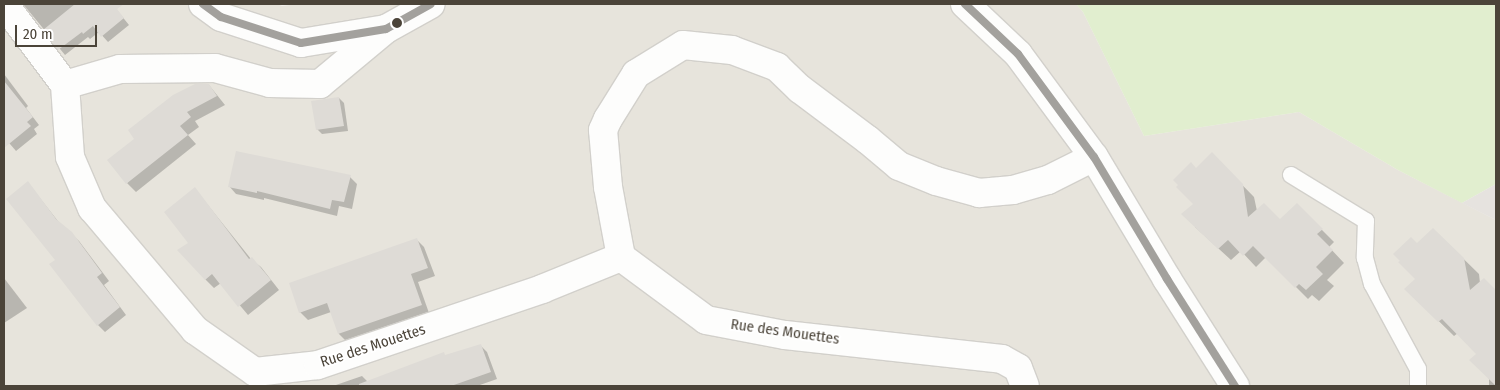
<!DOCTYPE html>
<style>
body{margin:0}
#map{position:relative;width:1500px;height:390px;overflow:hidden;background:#f4f2ee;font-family:"Fira Sans Condensed",sans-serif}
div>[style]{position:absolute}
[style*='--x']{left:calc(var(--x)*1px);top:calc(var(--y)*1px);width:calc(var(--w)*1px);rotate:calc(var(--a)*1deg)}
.residential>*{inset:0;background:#e7e4dc}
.green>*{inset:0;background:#e1eecf}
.parking>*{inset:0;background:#e6e3df}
.shadow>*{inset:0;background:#0003}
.building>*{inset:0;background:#dedbd6}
.roads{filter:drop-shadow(1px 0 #d2d0cb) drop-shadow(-1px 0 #d2d0cb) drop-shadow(0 1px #d2d0cb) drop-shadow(0 -1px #d2d0cb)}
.lane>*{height:16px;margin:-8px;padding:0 8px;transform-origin:8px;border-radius:8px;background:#fdfdfc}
.street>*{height:28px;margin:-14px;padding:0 14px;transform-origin:14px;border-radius:14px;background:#fdfdfc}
.bus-1>*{height:8px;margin:-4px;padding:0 4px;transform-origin:4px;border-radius:4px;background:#a3a19d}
.dots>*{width:14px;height:14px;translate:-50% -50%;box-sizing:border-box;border:2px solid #fff;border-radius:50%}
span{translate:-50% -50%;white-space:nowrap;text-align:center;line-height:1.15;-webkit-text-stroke:4px #fff;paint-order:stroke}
.street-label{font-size:15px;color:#4b4439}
.frame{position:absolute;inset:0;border:5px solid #4b4439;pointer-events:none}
.scale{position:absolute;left:15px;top:25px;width:82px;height:22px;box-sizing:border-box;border:2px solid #4b4439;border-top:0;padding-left:6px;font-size:15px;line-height:18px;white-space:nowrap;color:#4b4439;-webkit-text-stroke:4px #fff;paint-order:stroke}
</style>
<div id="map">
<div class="residential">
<div style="clip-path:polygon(4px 4px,277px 4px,282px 6px,298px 4px,1076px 4px,1083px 12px,1144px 136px,1299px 112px,1398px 170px,1496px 220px,1496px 386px,4px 386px)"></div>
</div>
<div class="green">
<div style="clip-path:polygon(1076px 4px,1496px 4px,1496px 184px,1462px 203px,1398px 170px,1299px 112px,1144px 136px,1083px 12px)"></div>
</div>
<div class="parking">
<div style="clip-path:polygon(1496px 184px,1496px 220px,1462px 203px)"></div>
</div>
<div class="shadow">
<div style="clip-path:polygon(23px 4px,112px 4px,129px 25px,108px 42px,99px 32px,90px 39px,88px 37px,65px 55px)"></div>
<div style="clip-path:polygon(4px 74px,28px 106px,26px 108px,39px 125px,34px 129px,37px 134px,16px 151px,4px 137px)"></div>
<div style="clip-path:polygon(209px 85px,225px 105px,195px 121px,199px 127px,188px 135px,196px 144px,136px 192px,127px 183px)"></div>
<div style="clip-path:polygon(339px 98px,344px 103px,348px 131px,322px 134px,317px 129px)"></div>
<div style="clip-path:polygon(1212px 154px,1254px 197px,1257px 211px,1280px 221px,1297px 205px,1334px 242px,1329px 247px,1344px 263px,1327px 280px,1334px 286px,1319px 301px,1312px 295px,1308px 299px,1266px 257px,1256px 267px,1241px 251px,1231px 260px,1195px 227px,1196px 169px)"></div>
<div style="clip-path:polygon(350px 177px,357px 184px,352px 209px,339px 206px,337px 216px,264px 198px,264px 200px,236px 194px,229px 186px)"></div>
<div style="clip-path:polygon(28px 183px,61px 225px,79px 241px,109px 281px,104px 285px,126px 315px,105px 332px,98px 325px,56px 260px)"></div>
<div style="clip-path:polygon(195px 189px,251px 259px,261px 267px,279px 290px,248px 315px,221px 283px,214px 288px,205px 279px,190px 243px)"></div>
<div style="clip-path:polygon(1433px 229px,1479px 274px,1480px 283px,1484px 280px,1496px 292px,1496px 386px,1489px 386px,1489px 379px,1478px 354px,1458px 333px,1454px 336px,1406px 289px,1416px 279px,1417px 245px)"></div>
<div style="clip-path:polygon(416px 239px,424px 247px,435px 276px,418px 282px,429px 313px,347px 342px,339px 334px,331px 312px,308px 320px,300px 312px)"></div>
<div style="clip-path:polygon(4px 278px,27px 308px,4px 323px)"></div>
<div style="clip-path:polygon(480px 345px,487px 352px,497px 379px,477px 386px,333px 386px,362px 376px,368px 382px)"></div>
</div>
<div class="building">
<div style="clip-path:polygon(75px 4px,124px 4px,117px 9px,124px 18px,101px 37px,93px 26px,83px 34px,82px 32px,58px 50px,43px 30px)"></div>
<div style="clip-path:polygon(4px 81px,33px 117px,27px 122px,31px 126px,4px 148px)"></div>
<div style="clip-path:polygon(195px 84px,209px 84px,217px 96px,187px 112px,191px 117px,180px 126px,188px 135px,126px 184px,107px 160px,134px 139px,128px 130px,173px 95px)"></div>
<div style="clip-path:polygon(339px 97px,344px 126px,316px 130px,311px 101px)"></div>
<div style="clip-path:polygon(236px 151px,351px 175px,344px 202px,332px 200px,330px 209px,257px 191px,257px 193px,228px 187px)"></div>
<div style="clip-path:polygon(1212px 152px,1243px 184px,1248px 217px,1264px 203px,1280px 219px,1297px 203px,1323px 229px,1317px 234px,1333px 250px,1316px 267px,1323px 274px,1306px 290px,1299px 284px,1295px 288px,1253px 246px,1243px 256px,1228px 240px,1218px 249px,1181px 214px,1193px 204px,1176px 187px,1178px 185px,1173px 180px,1191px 162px,1196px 168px)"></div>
<div style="clip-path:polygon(28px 181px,56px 219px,72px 232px,102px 273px,97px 277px,120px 307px,97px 326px,49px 264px,55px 260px,6px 199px)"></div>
<div style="clip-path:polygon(195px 187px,249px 259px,252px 257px,271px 280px,238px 307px,212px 274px,205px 280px,177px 250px,188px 243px,164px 212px)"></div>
<div style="clip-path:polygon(1433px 228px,1464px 258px,1470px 290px,1484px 278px,1496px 290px,1496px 386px,1469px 360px,1476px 354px,1442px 319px,1438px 322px,1404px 289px,1415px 279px,1398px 262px,1400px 261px,1393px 254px,1411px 237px,1417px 243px)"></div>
<div style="clip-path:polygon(417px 238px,428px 268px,411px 274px,422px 305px,338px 334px,327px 303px,299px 313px,289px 283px)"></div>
<div style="clip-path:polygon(481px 344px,491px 372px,451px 386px,359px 386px,359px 384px,444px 352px,445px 355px)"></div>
</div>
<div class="roads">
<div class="lane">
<div style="--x:1291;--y:175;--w:88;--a:31.5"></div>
<div style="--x:1366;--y:221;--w:37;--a:92"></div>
<div style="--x:1365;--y:258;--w:27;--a:75"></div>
<div style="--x:1372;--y:284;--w:97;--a:61.6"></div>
<div style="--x:1418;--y:369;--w:17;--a:90"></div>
</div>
<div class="street">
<div style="--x:4;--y:4;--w:101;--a:53"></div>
<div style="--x:203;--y:4;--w:22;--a:36"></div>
<div style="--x:221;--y:17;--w:84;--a:18"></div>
<div style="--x:301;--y:43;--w:86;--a:-9.4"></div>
<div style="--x:386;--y:29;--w:51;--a:-29.1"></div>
<div style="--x:965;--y:4;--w:73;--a:43.3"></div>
<div style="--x:1018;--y:54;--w:128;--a:53.6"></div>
<div style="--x:1094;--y:157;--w:142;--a:59.1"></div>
<div style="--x:1167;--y:279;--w:127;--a:57.6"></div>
<div style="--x:386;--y:29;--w:86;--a:140.2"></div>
<div style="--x:320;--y:84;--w:50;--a:-178.9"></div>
<div style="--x:270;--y:83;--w:57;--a:-164.7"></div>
<div style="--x:215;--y:68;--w:95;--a:179.4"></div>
<div style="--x:120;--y:69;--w:57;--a:163.8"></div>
<div style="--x:65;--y:85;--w:72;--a:86"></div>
<div style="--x:70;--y:157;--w:56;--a:66.7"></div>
<div style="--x:92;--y:208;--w:160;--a:49.8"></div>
<div style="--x:195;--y:330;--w:73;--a:35"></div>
<div style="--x:255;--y:372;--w:63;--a:-6.3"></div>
<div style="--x:318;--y:365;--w:237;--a:-18.7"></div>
<div style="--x:542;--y:289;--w:85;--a:-22.1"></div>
<div style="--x:621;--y:257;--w:106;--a:36.5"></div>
<div style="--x:706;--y:320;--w:80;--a:10.8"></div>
<div style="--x:785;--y:335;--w:218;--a:6.3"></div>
<div style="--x:1002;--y:359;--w:18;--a:29"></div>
<div style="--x:1018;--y:368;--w:19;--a:69"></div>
<div style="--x:621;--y:257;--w:71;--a:-100.5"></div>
<div style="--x:608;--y:187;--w:57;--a:-95"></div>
<div style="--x:603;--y:130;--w:12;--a:-66"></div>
<div style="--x:608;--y:119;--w:53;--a:-58.1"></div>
<div style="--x:636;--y:74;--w:55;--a:-31.7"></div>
<div style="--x:683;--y:45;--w:49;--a:5.8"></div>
<div style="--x:732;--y:50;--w:48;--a:20.7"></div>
<div style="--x:777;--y:67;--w:32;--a:44"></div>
<div style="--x:800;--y:89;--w:85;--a:36.9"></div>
<div style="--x:868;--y:140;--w:40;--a:40"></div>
<div style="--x:899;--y:166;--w:40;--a:22"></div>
<div style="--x:936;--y:181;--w:45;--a:15.6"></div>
<div style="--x:979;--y:193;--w:34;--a:-5"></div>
<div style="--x:1013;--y:190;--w:36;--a:-16"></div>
<div style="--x:1048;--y:180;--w:51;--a:-26.6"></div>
</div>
</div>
<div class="bus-1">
<div style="--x:203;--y:4;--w:22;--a:36"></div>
<div style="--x:221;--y:17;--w:84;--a:18"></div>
<div style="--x:301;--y:43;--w:86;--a:-9.4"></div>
<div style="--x:386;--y:29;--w:51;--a:-29.1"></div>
<div style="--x:965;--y:4;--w:73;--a:43.3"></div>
<div style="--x:1018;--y:54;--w:128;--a:53.6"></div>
<div style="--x:1094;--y:157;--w:142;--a:59.1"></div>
<div style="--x:1167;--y:279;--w:127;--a:57.6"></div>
</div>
<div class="dots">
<div style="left:397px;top:23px;background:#4b4439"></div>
</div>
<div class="street-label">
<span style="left:785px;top:332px;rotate:8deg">Rue des Mouettes</span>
<span style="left:373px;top:346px;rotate:-18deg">Rue des Mouettes</span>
</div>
<div class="frame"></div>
<div class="scale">20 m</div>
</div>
